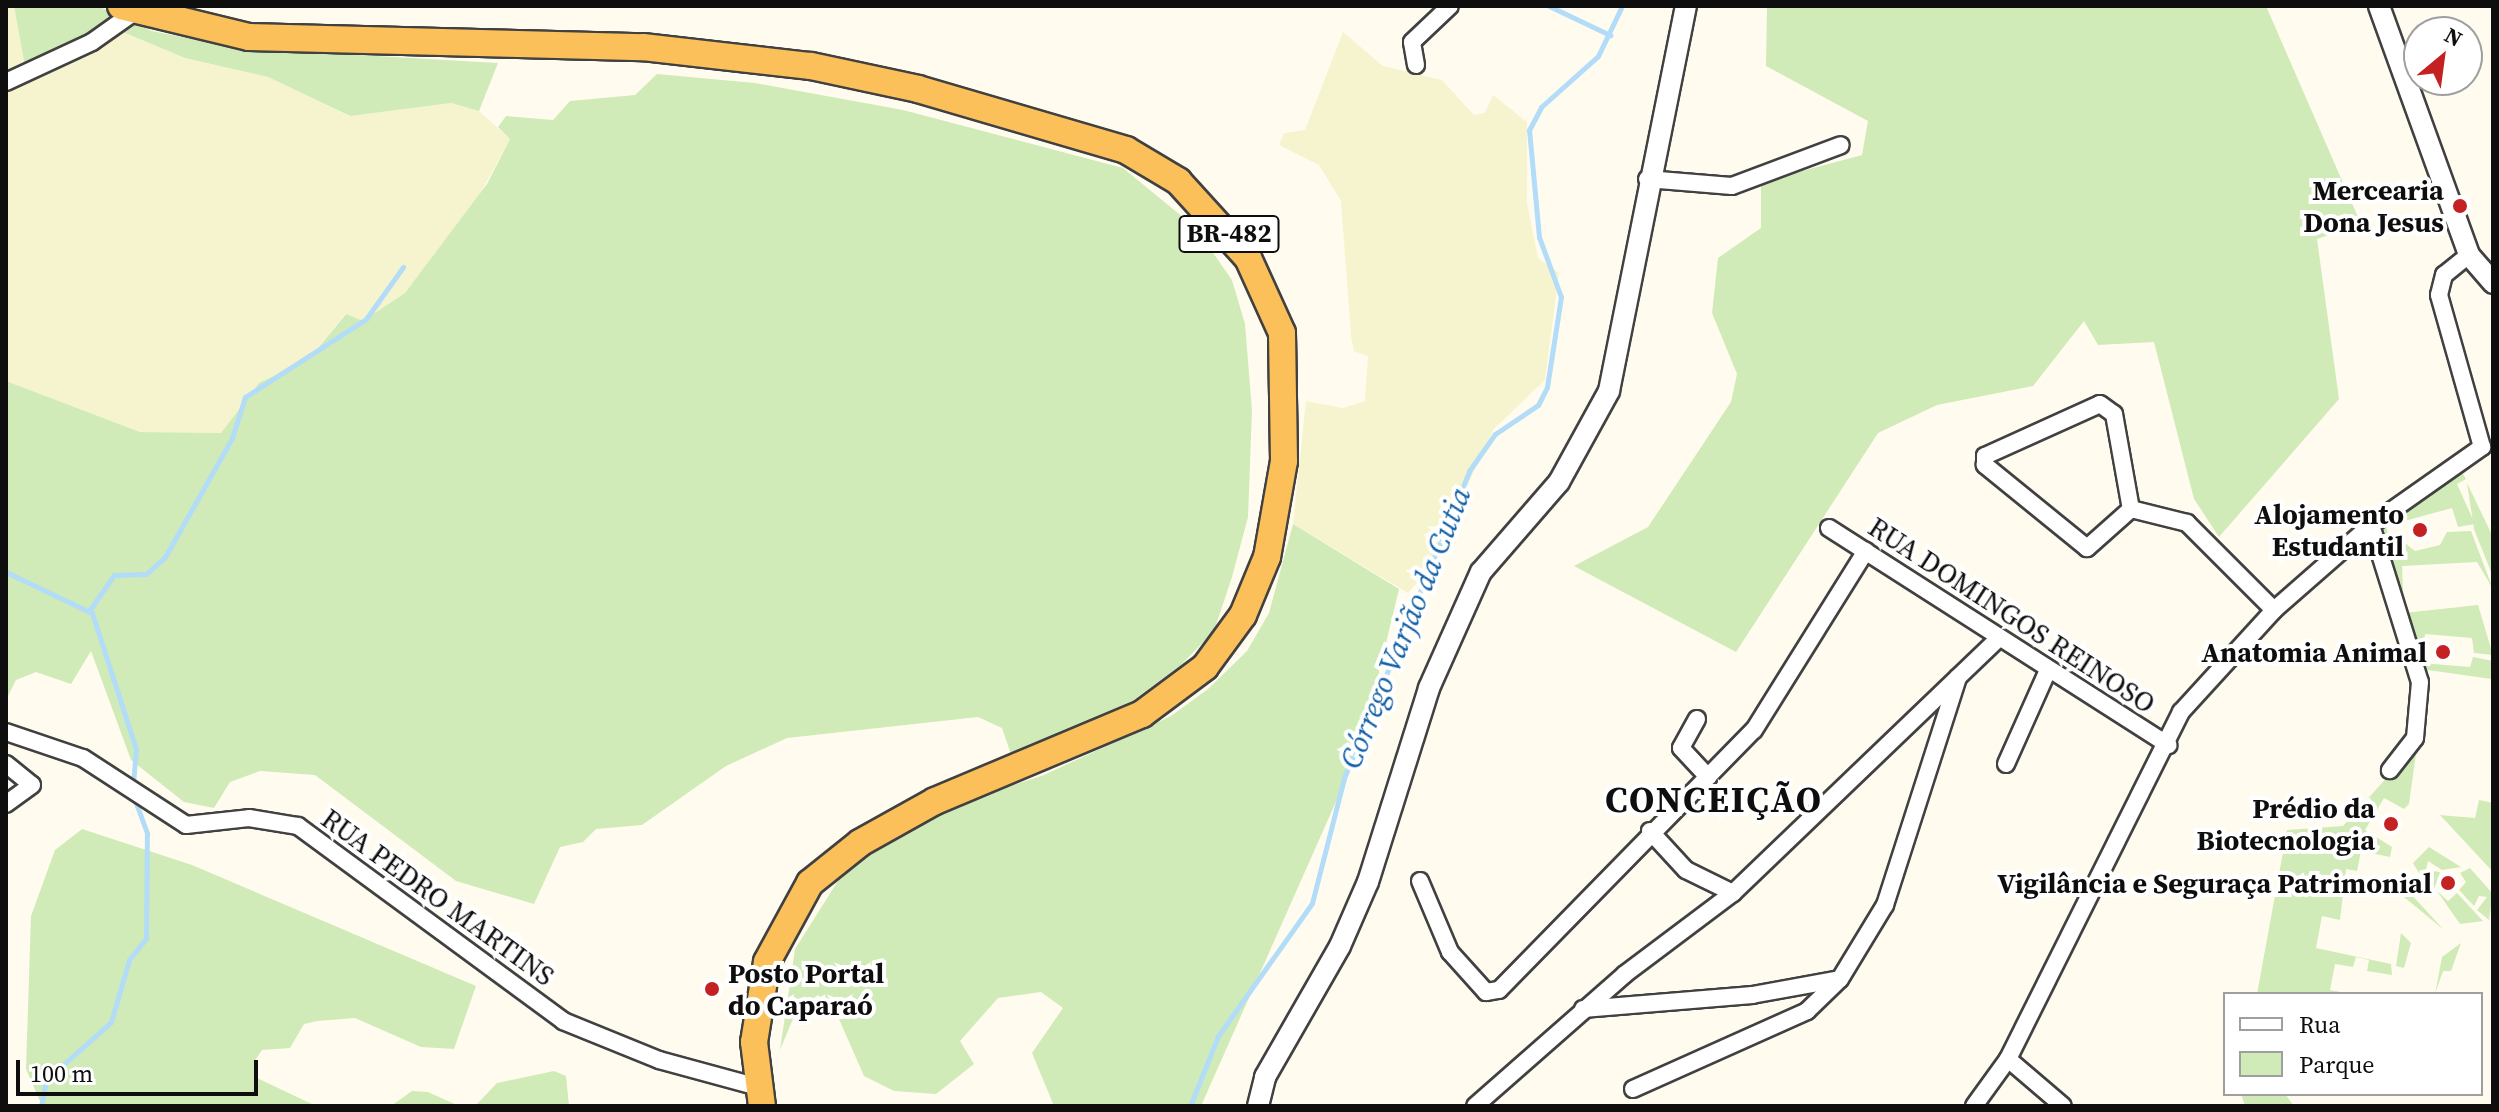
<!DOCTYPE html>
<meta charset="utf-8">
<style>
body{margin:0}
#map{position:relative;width:2499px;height:1112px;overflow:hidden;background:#fffcef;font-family:"Source Serif 4",serif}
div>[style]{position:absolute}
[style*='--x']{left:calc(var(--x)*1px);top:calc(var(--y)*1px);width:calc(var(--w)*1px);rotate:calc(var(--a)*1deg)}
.farmland>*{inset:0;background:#f6f4ce}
.green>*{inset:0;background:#d0ebb7}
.stream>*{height:5px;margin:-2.5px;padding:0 2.5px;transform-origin:2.5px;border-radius:2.5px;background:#b2dcf8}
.roads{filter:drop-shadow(2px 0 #414141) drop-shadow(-2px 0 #414141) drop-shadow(0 2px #414141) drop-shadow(0 -2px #414141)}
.minor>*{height:16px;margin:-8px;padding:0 8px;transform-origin:8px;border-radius:8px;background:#fff}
.tertiary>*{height:20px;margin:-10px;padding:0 10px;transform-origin:10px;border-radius:10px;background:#fff}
.trunk>*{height:26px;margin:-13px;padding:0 13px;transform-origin:13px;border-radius:13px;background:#fbc05a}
.dots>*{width:22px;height:22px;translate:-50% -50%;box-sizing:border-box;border:4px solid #fff;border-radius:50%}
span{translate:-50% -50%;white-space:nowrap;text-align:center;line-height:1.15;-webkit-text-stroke:8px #fff;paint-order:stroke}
.shield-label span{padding:2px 6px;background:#fff;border:2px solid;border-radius:6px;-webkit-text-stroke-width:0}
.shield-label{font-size:26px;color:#0e0e0e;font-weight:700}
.poi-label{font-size:28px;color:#0e0e0e;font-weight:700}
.right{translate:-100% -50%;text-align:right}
.left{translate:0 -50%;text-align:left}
.street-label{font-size:28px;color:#0e0e0e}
.water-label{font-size:30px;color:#1260a5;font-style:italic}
.district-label{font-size:36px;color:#0e0e0e;font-weight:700;letter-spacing:2px}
.frame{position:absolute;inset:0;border:8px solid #0e0e0e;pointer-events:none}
.legend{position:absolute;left:2223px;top:992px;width:260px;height:104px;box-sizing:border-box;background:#fff;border:2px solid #9f9f9f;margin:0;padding:10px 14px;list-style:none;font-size:24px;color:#0e0e0e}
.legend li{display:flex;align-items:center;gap:16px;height:40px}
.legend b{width:40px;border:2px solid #9f9f9f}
.north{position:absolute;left:2403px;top:16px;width:80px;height:80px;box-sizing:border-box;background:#fff;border:2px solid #9f9f9f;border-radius:50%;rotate:29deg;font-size:22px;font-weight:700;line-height:32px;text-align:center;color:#0e0e0e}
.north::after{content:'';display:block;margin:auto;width:28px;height:36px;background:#c42123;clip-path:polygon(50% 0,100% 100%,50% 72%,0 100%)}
.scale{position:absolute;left:16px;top:1060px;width:242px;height:36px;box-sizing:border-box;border:4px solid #0e0e0e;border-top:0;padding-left:10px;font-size:24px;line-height:28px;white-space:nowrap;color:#0e0e0e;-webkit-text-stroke:6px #fff;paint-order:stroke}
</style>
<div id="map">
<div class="farmland">
<div style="clip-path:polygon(6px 6px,14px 6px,26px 65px,112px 28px,185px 58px,268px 77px,349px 116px,451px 103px,479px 111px,510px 139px,463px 225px,405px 293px,363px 322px,345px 314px,309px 359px,259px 383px,221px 433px,140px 432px,6px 381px)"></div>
<div style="clip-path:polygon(1343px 32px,1383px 66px,1442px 80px,1474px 115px,1485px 113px,1493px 95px,1527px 122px,1527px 203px,1538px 258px,1559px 273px,1545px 380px,1494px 429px,1426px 573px,1408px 593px,1293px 524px,1306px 401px,1343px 408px,1365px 401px,1368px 356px,1354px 351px,1351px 336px,1341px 201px,1319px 165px,1279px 145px,1284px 133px,1305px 130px)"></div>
</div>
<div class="green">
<div style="clip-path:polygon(14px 6px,98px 6px,152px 31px,237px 48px,498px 63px,479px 111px,451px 103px,350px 116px,268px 77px,185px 58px,113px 28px,25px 66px)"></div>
<div style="clip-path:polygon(1767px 6px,2266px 6px,2361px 224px,2317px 239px,2339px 399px,2219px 537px,2194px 499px,2154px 342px,2098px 345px,2084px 321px,2033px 386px,1937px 405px,1878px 433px,1736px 652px,1574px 566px,1648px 527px,1731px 402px,1737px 374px,1712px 313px,1718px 258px,1761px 228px,1761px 182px,1862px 155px,1868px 121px,1766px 66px)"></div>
<div style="clip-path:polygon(657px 74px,755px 83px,903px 110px,1123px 168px,1195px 227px,1232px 280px,1245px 324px,1252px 410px,1248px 517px,1232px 577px,1214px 631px,1181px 665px,1124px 707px,1012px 757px,1002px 728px,978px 717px,787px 738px,726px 766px,642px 825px,596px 829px,583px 842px,560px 847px,534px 904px,456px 881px,315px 775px,260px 771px,230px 782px,214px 808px,184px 802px,131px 760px,91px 651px,71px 684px,36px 672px,16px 680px,6px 700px,6px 381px,140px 432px,221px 433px,259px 383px,309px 359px,346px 314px,363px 321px,405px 293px,487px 184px,510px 139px,498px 127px,506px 116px,553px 120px,570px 101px,635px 95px)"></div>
<div style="clip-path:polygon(2457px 464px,2466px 479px,2457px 484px,2475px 524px,2458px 527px,2452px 508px,2386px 526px,2391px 547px,2405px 543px,2415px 551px,2440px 545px,2447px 532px,2471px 531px,2493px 589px,2477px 562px,2402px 566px,2404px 613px,2478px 605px,2493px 655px,2474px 653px,2472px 638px,2425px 634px,2422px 663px,2470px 667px,2473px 657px,2493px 661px,2493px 690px,2491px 679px,2428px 670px,2422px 713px,2382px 522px)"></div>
<div style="clip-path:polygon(2467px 483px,2493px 537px,2493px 577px,2474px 529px)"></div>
<div style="clip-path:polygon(1293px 524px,1399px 589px,1362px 743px,1201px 1106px,1054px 1106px,1032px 1053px,1063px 1008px,1041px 992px,998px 998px,960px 1041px,974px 1064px,936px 1094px,894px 1091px,864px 1076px,835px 1010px,818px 995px,797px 1009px,780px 1050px,795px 949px,841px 876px,892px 836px,949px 806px,1044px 775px,1171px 716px,1208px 689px,1247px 651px,1269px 613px)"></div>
<div style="clip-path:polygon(2418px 739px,2409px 804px,2404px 809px,2384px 798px,2365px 830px,2392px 847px,2390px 857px,2361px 851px,2357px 871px,2346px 869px,2340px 920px,2322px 916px,2316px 948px,2391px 964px,2392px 975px,2367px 971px,2369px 960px,2356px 957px,2353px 967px,2335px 964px,2330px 990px,2351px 994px,2257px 994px,2287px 830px,2343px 826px,2390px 774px,2397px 777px,2406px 764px,2399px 760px)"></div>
<div style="clip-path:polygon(2479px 800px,2493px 803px,2493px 872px,2440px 815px,2475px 818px)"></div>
<div style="clip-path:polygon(82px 829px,192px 865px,476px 986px,454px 1049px,421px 1047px,355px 1018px,317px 1021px,304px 1024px,290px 1048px,262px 1050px,254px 1062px,257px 1078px,316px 1106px,42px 1106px,26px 1069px,31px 916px,55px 850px)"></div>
<div style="clip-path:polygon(2429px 847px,2461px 867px,2442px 870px,2428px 861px,2426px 870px,2440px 872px,2432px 895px,2413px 863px)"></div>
<div style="clip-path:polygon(2470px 868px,2493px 894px,2489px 920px,2477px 910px,2487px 897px,2479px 896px,2474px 906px,2459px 890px,2466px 882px,2460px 873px)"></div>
<div style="clip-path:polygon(2394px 882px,2403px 884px,2400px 894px,2409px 892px,2444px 930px,2398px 892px)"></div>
<div style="clip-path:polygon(2437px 891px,2448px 901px,2457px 893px,2483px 921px,2460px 924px)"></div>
<div style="clip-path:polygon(2401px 933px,2411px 943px,2404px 968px,2396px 966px)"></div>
<div style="clip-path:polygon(2461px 943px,2451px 971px,2443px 971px,2435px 994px,2442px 957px)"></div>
<div style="clip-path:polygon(554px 1071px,566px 1076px,569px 1106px,475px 1106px,497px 1083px)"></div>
<div style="clip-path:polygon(412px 1091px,428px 1092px,459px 1106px,391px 1106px)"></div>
<div style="clip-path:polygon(2241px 1094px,2285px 1094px,2294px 1106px,2245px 1106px)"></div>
</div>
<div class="stream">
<div style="--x:1549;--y:6;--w:68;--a:25.4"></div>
<div style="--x:6;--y:572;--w:95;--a:25.5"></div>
<div style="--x:92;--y:613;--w:143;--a:72.1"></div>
<div style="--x:136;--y:749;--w:36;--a:95"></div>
<div style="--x:89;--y:611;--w:44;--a:-55.2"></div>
<div style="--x:114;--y:575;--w:32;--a:-2"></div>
<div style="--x:146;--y:574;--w:25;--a:-42"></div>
<div style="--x:165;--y:557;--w:137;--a:-60.6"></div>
<div style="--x:232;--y:438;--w:43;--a:-72.4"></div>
<div style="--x:245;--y:397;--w:144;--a:-32.8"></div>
<div style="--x:366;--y:319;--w:64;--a:-54.6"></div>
<div style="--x:41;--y:1106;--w:26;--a:-79"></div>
<div style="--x:46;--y:1080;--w:87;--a:-41.7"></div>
<div style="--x:111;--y:1022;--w:65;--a:-73.8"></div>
<div style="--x:129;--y:960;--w:28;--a:-52"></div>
<div style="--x:146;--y:938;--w:105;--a:-89.5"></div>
<div style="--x:147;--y:833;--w:40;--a:-110.2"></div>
<div style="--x:1190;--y:1106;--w:75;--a:-68.2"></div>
<div style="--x:1218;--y:1036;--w:163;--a:-54.7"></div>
<div style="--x:1312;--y:903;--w:129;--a:-75.6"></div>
<div style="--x:1344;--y:778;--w:331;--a:-67.8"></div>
<div style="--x:1469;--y:471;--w:45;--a:-54.9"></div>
<div style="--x:1495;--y:434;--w:52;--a:-34"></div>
<div style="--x:1538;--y:405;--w:20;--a:-63"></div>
<div style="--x:1547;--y:387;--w:91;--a:-81.2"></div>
<div style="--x:1561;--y:297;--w:64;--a:-110.1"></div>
<div style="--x:1539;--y:237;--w:107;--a:-95.3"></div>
<div style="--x:1529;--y:130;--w:26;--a:-62"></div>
<div style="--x:1541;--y:107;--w:76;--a:-41.8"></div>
<div style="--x:1598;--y:56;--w:55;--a:-64.4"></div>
</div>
<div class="roads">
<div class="minor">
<div style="--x:1416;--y:65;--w:23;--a:-100"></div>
<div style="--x:1412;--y:42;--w:52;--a:-43.5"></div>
<div style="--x:6;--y:82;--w:95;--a:-24.9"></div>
<div style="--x:92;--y:42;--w:50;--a:-35.3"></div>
<div style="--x:1647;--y:179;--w:85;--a:4.7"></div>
<div style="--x:1732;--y:186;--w:116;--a:-20.6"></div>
<div style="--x:2100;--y:404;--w:17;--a:36"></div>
<div style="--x:2114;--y:414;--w:97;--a:79.9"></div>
<div style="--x:2131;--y:509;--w:59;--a:138.4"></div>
<div style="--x:2087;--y:548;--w:132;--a:-140.9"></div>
<div style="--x:1985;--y:465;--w:9;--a:-90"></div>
<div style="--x:1985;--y:456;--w:126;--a:-24.3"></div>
<div style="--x:2131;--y:509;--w:58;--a:14"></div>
<div style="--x:2187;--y:523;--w:123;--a:45"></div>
<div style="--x:2371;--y:525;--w:164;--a:72.7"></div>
<div style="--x:2420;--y:682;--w:56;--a:95.1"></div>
<div style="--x:2415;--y:738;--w:41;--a:128"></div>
<div style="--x:1829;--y:528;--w:403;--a:32.6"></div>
<div style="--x:1697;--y:719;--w:33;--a:119"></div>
<div style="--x:1681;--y:748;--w:40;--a:47"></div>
<div style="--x:6;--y:732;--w:81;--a:18.7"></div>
<div style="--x:83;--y:758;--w:123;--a:33"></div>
<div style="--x:186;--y:825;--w:63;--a:-6.3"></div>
<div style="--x:249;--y:818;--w:50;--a:9.3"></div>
<div style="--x:298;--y:826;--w:329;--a:36.3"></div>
<div style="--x:563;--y:1021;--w:104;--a:22.1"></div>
<div style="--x:659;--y:1060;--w:99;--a:15.2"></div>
<div style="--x:6;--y:764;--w:33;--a:39"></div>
<div style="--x:32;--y:785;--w:32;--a:144"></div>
<div style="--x:2006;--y:764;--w:103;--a:-65.9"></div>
<div style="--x:1650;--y:831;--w:53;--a:47.3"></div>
<div style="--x:1686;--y:870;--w:52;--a:26.1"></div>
<div style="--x:1420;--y:881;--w:77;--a:67.1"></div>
<div style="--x:1450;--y:952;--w:54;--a:48"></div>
<div style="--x:1486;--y:992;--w:13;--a:-9"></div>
<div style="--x:1499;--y:990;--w:364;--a:-45.6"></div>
<div style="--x:1754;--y:730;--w:211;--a:-58"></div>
<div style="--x:1583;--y:1009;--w:170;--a:-4.7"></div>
<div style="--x:1752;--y:995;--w:89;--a:-10.3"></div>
<div style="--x:1840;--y:979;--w:87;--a:-58.7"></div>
<div style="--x:1885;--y:905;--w:239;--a:-72.2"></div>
<div style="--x:2008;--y:1059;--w:72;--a:40.5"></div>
<div style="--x:1633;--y:1089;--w:191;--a:-24.1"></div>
<div style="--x:1807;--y:1011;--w:46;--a:-44.1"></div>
<div style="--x:1475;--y:1106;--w:200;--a:-41.3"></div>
<div style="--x:1625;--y:974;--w:135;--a:-36.9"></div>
<div style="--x:1733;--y:893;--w:367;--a:-43.8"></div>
<div style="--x:1974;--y:1106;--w:58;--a:-54.1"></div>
<div style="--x:2008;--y:1059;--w:388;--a:-63.5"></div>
<div style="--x:2181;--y:712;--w:138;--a:-47.6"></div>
<div style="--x:2274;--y:610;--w:129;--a:-41.2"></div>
<div style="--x:2371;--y:525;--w:136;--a:-35.1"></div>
<div style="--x:2482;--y:447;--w:158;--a:-105.8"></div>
<div style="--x:2439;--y:295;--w:21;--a:-76"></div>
<div style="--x:2444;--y:275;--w:32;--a:-39"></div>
</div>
<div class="tertiary">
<div style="--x:2379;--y:6;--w:265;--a:70.1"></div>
<div style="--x:2469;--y:255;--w:37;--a:49"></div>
<div style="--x:1258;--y:1106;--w:30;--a:-76"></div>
<div style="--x:1265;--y:1077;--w:151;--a:-60.2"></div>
<div style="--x:1340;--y:946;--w:70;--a:-66.4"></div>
<div style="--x:1368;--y:882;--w:203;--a:-72.5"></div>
<div style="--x:1429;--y:688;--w:127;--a:-65.9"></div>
<div style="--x:1481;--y:572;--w:119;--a:-49.1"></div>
<div style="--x:1559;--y:482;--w:104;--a:-61.2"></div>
<div style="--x:1609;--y:391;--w:393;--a:-78.7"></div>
</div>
<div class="trunk">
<div style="--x:121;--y:6;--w:132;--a:13.6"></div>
<div style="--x:249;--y:37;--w:394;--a:1.5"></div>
<div style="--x:643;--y:47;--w:169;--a:6.5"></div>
<div style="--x:811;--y:66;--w:109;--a:12.1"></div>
<div style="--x:918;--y:89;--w:217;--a:16.3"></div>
<div style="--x:1126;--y:150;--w:61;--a:30.8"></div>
<div style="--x:1178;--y:181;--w:104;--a:47.7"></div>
<div style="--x:1248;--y:258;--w:82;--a:65.6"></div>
<div style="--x:1282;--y:333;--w:128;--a:89.1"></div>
<div style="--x:1284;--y:461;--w:97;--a:100"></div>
<div style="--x:1267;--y:557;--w:63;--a:112.5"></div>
<div style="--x:1243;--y:615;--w:64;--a:126.2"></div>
<div style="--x:1205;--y:667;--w:79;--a:143.3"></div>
<div style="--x:1142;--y:714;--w:225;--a:157.2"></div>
<div style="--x:935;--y:801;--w:86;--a:150.8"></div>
<div style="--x:860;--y:843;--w:64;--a:141.3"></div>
<div style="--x:810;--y:883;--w:90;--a:118.6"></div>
<div style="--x:767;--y:962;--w:81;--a:99.2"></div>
<div style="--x:754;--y:1042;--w:64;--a:82.9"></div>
</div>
</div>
<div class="dots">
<div style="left:2460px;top:206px;background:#c42123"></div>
<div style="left:2420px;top:530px;background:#c42123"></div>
<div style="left:2443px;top:652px;background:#c42123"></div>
<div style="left:2391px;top:824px;background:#c42123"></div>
<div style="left:2448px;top:883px;background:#c42123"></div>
<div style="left:712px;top:989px;background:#c42123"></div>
</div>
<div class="shield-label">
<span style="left:1229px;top:234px">BR-482</span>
</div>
<div class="poi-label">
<span class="right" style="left:2444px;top:206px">Mercearia<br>Dona Jesus</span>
<span class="right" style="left:2404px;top:530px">Alojamento<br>Estudantil</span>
<span class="right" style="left:2427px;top:652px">Anatomia Animal</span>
<span class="right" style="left:2375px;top:824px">Prédio da<br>Biotecnologia</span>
<span class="right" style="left:2432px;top:883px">Vigilância e Seguraça Patrimonial</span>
<span class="left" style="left:728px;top:989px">Posto Portal<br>do Caparaó</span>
</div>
<div class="street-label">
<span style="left:2012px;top:615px;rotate:33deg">RUA DOMINGOS REINOSO</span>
<span style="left:438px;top:897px;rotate:36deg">RUA PEDRO MARTINS</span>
</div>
<div class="water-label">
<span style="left:1406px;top:628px;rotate:-68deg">Córrego Varjão da Cutia</span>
</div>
<div class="district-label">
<span style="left:1714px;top:800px">CONCEIÇÃO</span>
</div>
<div class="frame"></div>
<ul class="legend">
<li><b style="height:10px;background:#fff"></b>Rua</li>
<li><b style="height:22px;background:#d0ebb7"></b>Parque</li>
</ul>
<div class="north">N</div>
<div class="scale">100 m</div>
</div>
